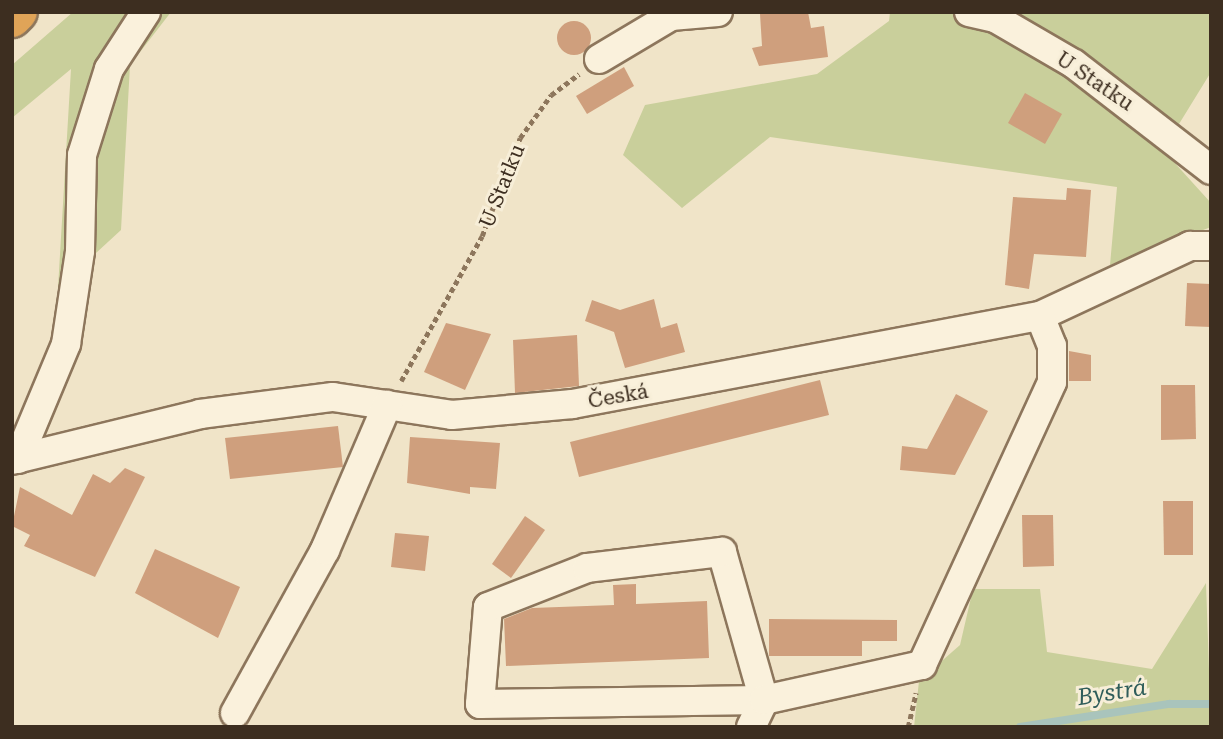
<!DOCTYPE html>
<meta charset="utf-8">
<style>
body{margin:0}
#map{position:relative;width:1223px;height:739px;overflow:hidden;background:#f0e4c8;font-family:"Roboto Serif",serif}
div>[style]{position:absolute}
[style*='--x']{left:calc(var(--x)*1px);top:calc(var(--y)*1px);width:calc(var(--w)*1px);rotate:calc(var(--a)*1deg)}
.green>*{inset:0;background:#c9cf9b}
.stream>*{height:8px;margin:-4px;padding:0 4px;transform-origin:4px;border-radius:4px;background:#a9c4bc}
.building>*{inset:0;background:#cf9f7d}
.round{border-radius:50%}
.path>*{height:4.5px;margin-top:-2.25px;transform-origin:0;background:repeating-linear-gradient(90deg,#8d765c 0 5px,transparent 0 8.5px)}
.roads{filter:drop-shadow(2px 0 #8d765c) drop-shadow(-2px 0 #8d765c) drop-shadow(0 2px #8d765c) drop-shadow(0 -2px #8d765c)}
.minor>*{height:28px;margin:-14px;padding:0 14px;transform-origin:14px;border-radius:14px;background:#faf1dc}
.highway>*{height:38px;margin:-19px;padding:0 19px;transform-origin:19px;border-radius:19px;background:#e0a458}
span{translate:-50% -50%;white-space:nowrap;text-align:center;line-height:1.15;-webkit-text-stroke:6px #f7eed8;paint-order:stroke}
.street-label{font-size:21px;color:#3d2e20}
.water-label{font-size:23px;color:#2f5d5a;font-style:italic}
.frame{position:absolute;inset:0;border:14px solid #3d2e20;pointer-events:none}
</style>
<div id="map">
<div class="green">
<div style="clip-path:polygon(73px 12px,171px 12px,130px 65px,121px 230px,58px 288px,71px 69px,12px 118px,12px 65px)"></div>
<div style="clip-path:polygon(890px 12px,1211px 12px,1211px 72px,1163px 150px,1211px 203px,1211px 227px,1110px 265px,1117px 187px,770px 137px,682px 208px,623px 155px,645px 105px,817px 74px,889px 21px)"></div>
<div style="clip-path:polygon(1206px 583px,1211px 727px,914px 727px,919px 681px,960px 645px,973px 589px,1040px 589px,1047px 652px,1152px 669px)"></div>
</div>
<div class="stream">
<div style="--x:1020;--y:727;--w:151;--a:-8.8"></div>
<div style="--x:1169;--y:704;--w:42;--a:0"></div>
</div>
<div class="building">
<div style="clip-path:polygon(808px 12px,811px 28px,824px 26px,828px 57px,759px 66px,752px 48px,762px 46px,760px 14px)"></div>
<div class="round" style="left:557px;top:21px;width:34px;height:34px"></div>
<div style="clip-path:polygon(624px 67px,634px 86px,587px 114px,576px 96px)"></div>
<div style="clip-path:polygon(1025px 93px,1062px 114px,1045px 144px,1008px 123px)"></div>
<div style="clip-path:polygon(1067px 188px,1091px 190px,1086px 257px,1034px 254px,1029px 289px,1005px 285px,1013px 197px,1066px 200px)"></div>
<div style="clip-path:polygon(1187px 283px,1211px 284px,1211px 327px,1185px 326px)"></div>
<div style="clip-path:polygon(654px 299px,661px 328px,677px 323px,685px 352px,625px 368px,614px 332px,585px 321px,592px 300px,620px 310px)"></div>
<div style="clip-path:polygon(446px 323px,491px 334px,465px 390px,424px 372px)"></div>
<div style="clip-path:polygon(577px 335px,579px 386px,515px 393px,513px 340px)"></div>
<div style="clip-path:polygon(1069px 351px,1091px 355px,1091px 381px,1069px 381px)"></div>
<div style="clip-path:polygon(820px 380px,829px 415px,579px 477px,570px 442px)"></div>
<div style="clip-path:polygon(1161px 385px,1195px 385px,1196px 439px,1161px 440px)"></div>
<div style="clip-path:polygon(956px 394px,988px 411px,955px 475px,900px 470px,902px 446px,927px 449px)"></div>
<div style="clip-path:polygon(338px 426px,343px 467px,230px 479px,225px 438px)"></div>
<div style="clip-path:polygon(410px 437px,500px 443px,496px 489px,470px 487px,470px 494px,407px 483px)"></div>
<div style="clip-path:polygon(125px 468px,145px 477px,95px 577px,24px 546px,30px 535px,12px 526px,20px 487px,72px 515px,93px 474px,110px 483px)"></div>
<div style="clip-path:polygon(1163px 501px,1193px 501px,1193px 555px,1164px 555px)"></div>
<div style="clip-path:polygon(1022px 515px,1053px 515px,1054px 566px,1023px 567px)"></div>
<div style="clip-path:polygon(525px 516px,545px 530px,511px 578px,492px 564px)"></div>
<div style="clip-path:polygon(395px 533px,429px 536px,425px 571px,391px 567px)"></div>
<div style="clip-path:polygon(155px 549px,240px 587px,218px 638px,135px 593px)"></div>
<div style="clip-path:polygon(636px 584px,636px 604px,707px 601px,709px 658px,506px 666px,504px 619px,532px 608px,614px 605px,613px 585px)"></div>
<div style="clip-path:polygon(769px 619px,897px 620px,897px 641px,862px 641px,862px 656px,769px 656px)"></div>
</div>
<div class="path">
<div style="--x:401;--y:381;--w:166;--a:-60.8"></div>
<div style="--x:482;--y:236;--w:105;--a:-68.8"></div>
<div style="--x:520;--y:138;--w:53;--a:-54.2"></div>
<div style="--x:551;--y:95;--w:35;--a:-37"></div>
<div style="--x:908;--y:727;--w:35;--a:-77"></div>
</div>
<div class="roads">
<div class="minor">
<div style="--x:969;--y:12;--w:27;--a:13"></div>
<div style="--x:995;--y:18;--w:91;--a:30.2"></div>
<div style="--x:1074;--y:64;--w:173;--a:37.7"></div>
<div style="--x:599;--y:59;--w:84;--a:-30.8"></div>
<div style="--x:671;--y:16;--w:47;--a:-4.9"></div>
<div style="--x:18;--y:459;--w:125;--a:-67.3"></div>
<div style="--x:66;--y:344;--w:94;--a:-81.4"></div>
<div style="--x:80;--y:251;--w:96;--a:-88.8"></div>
<div style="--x:82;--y:155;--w:90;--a:-72.6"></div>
<div style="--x:109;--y:69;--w:68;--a:-57"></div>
<div style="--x:12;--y:460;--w:194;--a:-13.7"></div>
<div style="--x:200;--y:414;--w:134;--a:-7.3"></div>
<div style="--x:333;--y:397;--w:120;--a:8.6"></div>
<div style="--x:452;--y:415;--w:121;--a:-5.2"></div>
<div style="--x:573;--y:404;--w:475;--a:-10.7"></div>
<div style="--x:1040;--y:316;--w:166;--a:-25"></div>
<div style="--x:1190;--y:246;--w:21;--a:0"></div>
<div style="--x:722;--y:552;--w:154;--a:74.2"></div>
<div style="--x:764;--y:700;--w:284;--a:179.2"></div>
<div style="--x:480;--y:704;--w:97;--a:-85.3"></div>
<div style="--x:488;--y:607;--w:106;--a:-21.5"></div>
<div style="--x:587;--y:568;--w:136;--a:-6.8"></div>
<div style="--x:235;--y:713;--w:186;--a:-61.1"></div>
<div style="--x:325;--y:550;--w:158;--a:-66.8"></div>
<div style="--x:751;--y:727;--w:30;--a:-64"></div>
<div style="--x:764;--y:700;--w:162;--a:-12.5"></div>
<div style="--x:922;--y:665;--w:311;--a:-65.3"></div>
<div style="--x:1052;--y:382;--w:36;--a:-90"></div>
<div style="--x:1052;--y:346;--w:32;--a:-112"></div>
</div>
<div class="highway">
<div style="--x:12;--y:18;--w:8;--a:-45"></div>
</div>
</div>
<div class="street-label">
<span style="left:1095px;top:81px;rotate:34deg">U Statku</span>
<span style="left:502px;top:186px;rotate:-68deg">U Statku</span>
<span style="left:618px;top:396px;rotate:-10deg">Česká</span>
</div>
<div class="water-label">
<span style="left:1112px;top:693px;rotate:-9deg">Bystrá</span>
</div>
<div class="frame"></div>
</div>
